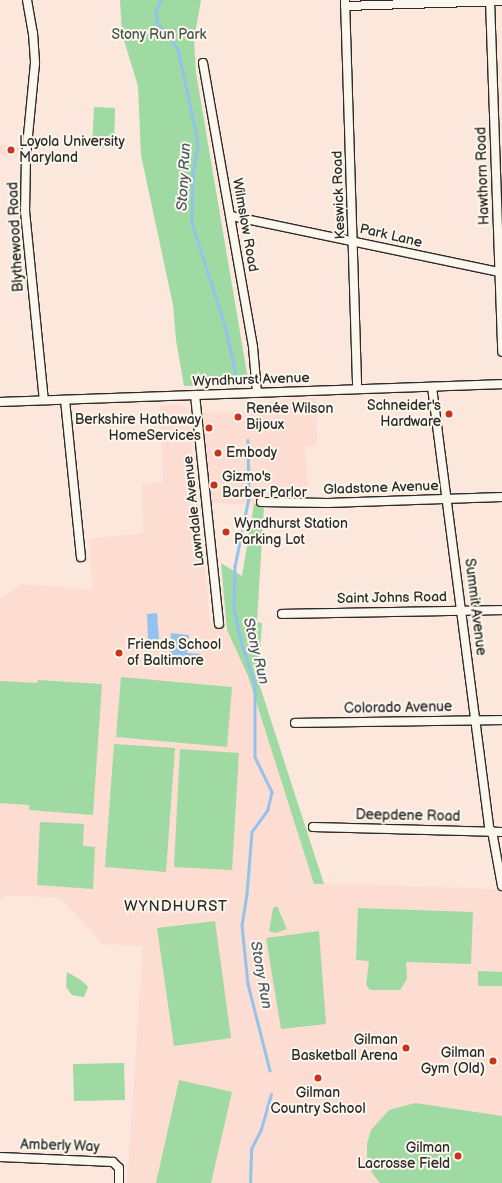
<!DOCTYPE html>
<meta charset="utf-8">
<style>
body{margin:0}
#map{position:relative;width:502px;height:1183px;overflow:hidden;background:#fce7dc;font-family:"Balsamiq Sans",sans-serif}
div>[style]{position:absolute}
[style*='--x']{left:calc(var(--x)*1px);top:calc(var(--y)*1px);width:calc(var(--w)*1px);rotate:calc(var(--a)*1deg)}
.built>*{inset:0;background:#fddcd1}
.green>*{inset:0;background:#9edaa2}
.water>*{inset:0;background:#93c2ee}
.stream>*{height:2.5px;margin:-1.25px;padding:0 1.25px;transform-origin:1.25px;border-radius:1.25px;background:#93c2ee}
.roads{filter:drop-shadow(1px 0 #2b2b2b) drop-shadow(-1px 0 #2b2b2b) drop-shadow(0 1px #2b2b2b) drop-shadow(0 -1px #2b2b2b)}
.minor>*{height:8px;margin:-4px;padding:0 4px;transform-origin:4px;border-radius:4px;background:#fbf7ec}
.dots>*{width:11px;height:11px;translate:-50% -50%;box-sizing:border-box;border:2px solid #fbf7ec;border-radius:50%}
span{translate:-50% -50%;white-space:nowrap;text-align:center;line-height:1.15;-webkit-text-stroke:4px #fbf7ec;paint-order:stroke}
.park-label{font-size:14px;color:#485749}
.poi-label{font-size:14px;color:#2b2b2b}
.left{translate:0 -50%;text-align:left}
.right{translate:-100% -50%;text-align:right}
.street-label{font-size:14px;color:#2b2b2b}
.water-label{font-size:15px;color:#4a5866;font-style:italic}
.neighbourhood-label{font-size:15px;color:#2b2b2b;letter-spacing:1px}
</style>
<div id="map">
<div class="built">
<div style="clip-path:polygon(0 145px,23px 146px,22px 156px,0 155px)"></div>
<div style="clip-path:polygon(316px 398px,317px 445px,305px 446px,308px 494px,259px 495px,258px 505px,212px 503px,202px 412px,247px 413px,269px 401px)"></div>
<div style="clip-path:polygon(160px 405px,182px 405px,189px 410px,210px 622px,227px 630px,248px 676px,314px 883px,502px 889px,502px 1183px,127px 1183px,143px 946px,102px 944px,61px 898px,8px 895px,0 900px,0 599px,22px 584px,93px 590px,89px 539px,143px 533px,142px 484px,163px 482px)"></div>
</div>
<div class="green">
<div style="clip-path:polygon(120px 0,201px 0,194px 40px,196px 73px,249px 385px,184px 386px,176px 340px,173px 305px,141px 155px,138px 86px,122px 34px)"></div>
<div style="clip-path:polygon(94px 107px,115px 108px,114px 148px,92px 147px)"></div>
<div style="clip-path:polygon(254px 504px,264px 506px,257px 622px,262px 623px,259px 665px,253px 665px,324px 884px,314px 884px,248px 676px,227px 630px,221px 563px,242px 576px)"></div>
<div style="clip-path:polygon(121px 677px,232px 687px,227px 747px,116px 737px)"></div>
<div style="clip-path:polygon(38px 680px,102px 684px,93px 815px,29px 810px,29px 805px,0 803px,0 681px,37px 683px)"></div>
<div style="clip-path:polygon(114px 744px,175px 748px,166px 872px,105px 867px)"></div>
<div style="clip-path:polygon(180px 749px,239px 753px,232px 870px,174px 867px)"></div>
<div style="clip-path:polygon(40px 822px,84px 824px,83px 846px,95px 847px,93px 889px,37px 885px)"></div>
<div style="clip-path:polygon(277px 906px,287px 929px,276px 933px,269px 931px,273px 908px)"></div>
<div style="clip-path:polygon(358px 908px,473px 912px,471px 964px,406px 962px,407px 979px,400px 990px,370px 990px,366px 985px,369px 961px,356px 960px)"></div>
<div style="clip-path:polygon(215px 921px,231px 1038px,174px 1046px,157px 928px)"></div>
<div style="clip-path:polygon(319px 931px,326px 1024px,281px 1029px,266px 938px)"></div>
<div style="clip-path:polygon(478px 971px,502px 972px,502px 986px,478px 986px)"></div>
<div style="clip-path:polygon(67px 972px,81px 980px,88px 987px,84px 997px,72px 995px,66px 987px)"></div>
<div style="clip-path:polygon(124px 1063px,125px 1100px,74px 1101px,73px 1064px)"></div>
<div style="clip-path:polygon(179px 1080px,232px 1092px,211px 1183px,156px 1183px)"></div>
<div style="clip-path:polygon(415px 1103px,502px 1116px,502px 1183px,380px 1183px,372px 1173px,367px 1159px,367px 1144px,371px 1130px,389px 1110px)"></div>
</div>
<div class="water">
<div style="clip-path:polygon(157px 613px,159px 640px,148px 641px,147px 614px)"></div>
<div style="clip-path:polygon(171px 633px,189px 635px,187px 653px,201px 654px,200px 666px,170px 664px)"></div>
</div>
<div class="stream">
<div style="--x:161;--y:0;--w:13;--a:113"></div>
<div style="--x:156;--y:12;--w:10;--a:84"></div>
<div style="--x:157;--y:22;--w:34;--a:52"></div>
<div style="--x:178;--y:49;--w:85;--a:77.8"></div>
<div style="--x:196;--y:132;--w:14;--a:82"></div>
<div style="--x:198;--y:146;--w:29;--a:100"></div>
<div style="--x:193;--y:175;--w:48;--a:91.2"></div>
<div style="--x:192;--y:223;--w:107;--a:72.1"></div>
<div style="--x:225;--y:325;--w:59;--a:77.4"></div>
<div style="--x:248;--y:440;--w:58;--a:89"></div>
<div style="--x:249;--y:498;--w:70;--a:101.5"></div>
<div style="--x:235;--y:567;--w:41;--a:91.4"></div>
<div style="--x:234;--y:608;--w:30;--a:78"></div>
<div style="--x:240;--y:637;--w:49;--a:72.3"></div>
<div style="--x:255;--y:684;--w:73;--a:90"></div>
<div style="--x:255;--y:757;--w:39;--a:64"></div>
<div style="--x:272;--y:792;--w:18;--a:103"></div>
<div style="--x:268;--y:810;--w:27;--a:126"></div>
<div style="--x:252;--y:832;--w:62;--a:94.6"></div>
<div style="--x:247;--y:894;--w:31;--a:99"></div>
<div style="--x:242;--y:925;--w:59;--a:84.2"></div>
<div style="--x:248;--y:984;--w:89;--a:75.7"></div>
<div style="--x:250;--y:1183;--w:34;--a:-88"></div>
<div style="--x:251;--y:1149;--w:22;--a:-63"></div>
<div style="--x:261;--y:1129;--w:36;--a:-74"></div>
</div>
<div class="roads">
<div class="minor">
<div style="--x:27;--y:0;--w:34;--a:80"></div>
<div style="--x:33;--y:33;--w:30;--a:86"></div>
<div style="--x:35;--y:63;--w:93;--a:95.5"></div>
<div style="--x:26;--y:156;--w:55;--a:91"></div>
<div style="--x:25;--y:211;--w:190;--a:84.3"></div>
<div style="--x:345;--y:0;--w:389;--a:88.2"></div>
<div style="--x:490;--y:0;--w:352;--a:88"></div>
<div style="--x:345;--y:6;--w:157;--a:-1.8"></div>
<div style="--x:203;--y:63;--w:288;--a:80"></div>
<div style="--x:253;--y:347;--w:46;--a:85"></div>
<div style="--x:231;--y:216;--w:274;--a:11.8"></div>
<div style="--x:432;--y:387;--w:448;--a:82.6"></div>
<div style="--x:195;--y:395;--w:230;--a:84"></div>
<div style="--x:65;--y:400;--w:158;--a:84.2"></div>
<div style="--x:0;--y:402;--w:502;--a:-2.05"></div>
<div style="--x:261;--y:502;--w:67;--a:0.9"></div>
<div style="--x:328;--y:503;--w:174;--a:-2"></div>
<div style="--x:282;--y:614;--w:220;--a:-1"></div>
<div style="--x:295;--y:723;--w:207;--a:-0.8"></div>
<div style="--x:313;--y:827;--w:189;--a:1.5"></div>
<div style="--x:492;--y:831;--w:56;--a:79.7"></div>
<div style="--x:0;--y:1157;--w:113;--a:2.5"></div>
<div style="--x:113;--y:1162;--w:8;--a:45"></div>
<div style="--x:119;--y:1168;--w:15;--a:90"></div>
</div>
</div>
<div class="dots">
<div style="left:11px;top:150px;background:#c8321e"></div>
<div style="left:449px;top:414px;background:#c8321e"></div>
<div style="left:238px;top:417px;background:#c8321e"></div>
<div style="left:209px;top:428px;background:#c8321e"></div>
<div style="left:218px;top:453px;background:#c8321e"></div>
<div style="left:214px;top:485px;background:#c8321e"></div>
<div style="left:226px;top:532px;background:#c8321e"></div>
<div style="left:119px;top:653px;background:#c8321e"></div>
<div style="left:406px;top:1048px;background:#c8321e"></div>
<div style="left:493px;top:1061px;background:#c8321e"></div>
<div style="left:318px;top:1078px;background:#c8321e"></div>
<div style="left:458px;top:1156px;background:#c8321e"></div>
</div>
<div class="park-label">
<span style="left:159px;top:35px">Stony Run Park</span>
</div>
<div class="poi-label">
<span class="left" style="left:19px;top:150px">Loyola University<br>Maryland</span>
<span class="right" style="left:441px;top:414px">Schneider's<br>Hardware</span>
<span class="left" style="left:246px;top:417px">Renée Wilson<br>Bijoux</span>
<span class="right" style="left:201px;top:428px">Berkshire Hathaway<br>HomeServices</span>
<span class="left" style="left:226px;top:453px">Embody</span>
<span class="left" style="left:222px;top:485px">Gizmo's<br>Barber Parlor</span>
<span class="left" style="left:234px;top:532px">Wyndhurst Station<br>Parking Lot</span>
<span class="left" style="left:127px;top:653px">Friends School<br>of Baltimore</span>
<span class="right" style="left:398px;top:1048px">Gilman<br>Basketball Arena</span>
<span class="right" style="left:485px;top:1061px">Gilman<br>Gym (Old)</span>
<span style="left:318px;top:1101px">Gilman<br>Country School</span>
<span class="right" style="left:450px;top:1156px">Gilman<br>Lacrosse Field</span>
</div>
<div class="street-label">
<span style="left:483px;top:176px;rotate:-92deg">Hawthorn Road</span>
<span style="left:339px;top:195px;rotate:-92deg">Keswick Road</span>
<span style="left:245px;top:225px;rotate:80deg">Wilmslow Road</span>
<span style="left:391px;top:236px;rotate:13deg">Park Lane</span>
<span style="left:16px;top:237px;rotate:-93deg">Blythewood Road</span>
<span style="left:251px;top:380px;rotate:-2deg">Wyndhurst Avenue</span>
<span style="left:381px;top:488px;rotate:-2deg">Gladstone Avenue</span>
<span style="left:194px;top:511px;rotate:-96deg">Lawndale Avenue</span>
<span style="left:392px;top:598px;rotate:-1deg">Saint Johns Road</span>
<span style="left:475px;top:607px;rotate:83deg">Summit Avenue</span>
<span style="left:398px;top:708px;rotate:-1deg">Colorado Avenue</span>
<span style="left:408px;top:816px;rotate:1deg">Deepdene Road</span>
<span style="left:60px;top:1146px;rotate:2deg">Amberly Way</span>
</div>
<div class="water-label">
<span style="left:184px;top:177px;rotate:-87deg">Stony Run</span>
<span style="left:256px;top:651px;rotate:76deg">Stony Run</span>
<span style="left:261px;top:975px;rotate:80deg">Stony Run</span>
</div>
<div class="neighbourhood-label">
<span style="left:176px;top:907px">WYNDHURST</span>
</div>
</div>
